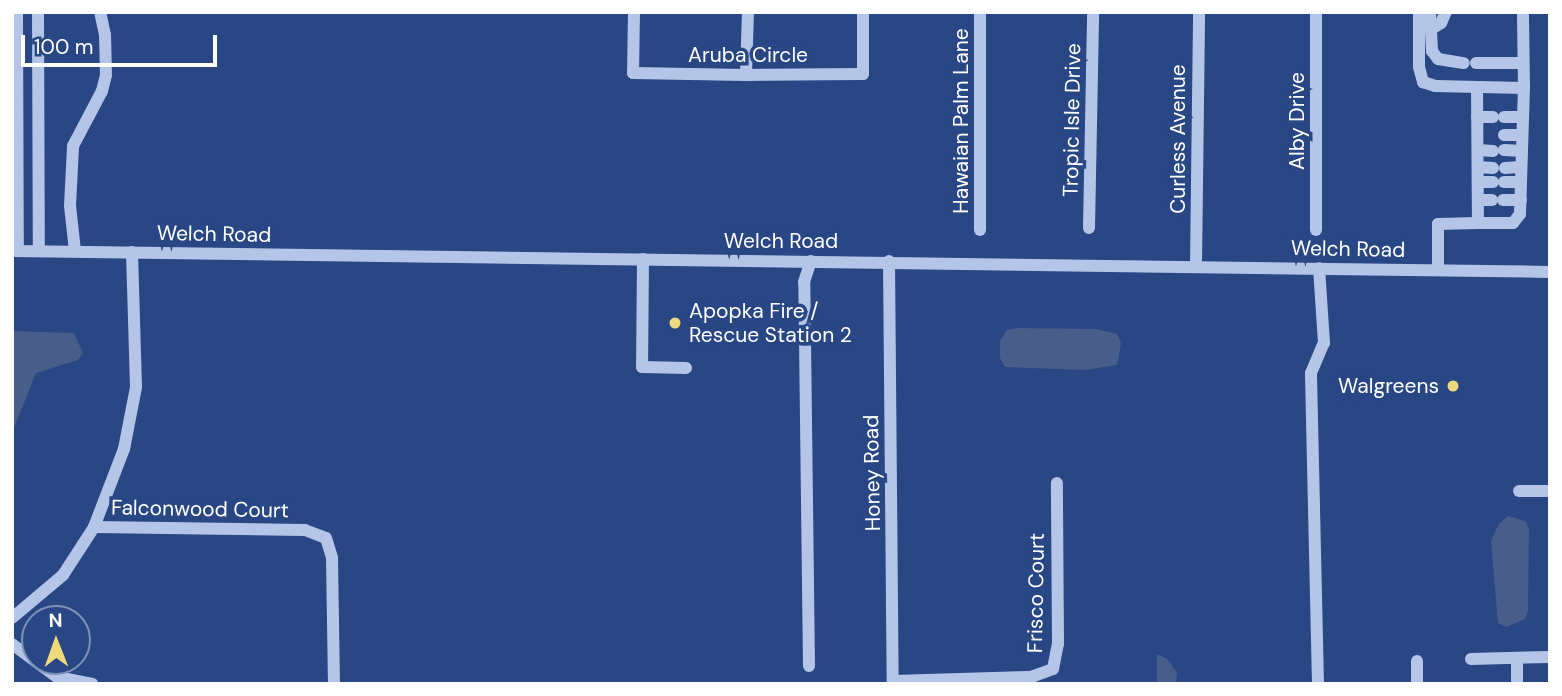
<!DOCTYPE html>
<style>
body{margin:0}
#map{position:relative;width:1562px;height:696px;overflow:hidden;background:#294785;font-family:"DM Sans",sans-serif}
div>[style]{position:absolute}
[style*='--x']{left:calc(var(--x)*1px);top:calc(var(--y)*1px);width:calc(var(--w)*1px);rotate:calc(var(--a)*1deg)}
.water>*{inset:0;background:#485d89}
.minor>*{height:12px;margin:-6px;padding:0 6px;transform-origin:6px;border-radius:6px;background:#b4c5e7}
.dots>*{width:19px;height:19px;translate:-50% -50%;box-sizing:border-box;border:4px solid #294785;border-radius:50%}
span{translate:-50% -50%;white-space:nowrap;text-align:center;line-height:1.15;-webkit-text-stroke:7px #294785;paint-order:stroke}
.street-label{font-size:21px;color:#fff}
.poi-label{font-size:21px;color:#fff}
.left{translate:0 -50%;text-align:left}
.right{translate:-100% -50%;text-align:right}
.frame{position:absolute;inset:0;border:14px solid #fff;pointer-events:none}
.north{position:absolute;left:21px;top:605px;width:70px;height:70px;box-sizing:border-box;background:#294785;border:2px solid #7f91b6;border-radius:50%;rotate:359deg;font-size:19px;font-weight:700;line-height:28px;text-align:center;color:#fff}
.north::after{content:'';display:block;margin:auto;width:24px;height:32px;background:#eeda7c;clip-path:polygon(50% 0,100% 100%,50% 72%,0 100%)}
.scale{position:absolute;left:21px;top:35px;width:196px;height:32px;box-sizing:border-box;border:4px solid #fff;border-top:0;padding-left:9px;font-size:21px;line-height:24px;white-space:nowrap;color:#fff;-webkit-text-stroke:5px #294785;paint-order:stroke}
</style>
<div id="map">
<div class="water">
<div style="clip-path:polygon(1017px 328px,1097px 329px,1117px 334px,1121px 343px,1117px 365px,1085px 370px,1005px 367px,1000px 358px,1000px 341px,1007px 330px)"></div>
<div style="clip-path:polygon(12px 331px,74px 333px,83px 353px,78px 360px,36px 373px,12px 433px)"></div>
<div style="clip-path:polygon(1508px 516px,1525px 521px,1529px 529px,1528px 611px,1525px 619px,1506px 627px,1498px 623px,1491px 541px,1498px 525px)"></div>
<div style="clip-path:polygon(1157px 654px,1167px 659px,1177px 672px,1176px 684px,1157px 684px)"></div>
</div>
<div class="minor">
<div style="--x:17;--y:12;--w:239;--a:89.8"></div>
<div style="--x:38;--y:12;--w:239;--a:89.8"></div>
<div style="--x:634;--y:12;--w:61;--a:90.9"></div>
<div style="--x:633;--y:73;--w:113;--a:1"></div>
<div style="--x:746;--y:75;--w:117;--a:-0.5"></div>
<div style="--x:863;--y:74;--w:62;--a:-90"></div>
<div style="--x:1316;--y:12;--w:218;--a:90"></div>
<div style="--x:1419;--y:12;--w:55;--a:90"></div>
<div style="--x:1419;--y:67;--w:16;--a:75"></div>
<div style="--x:1423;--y:82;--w:13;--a:18"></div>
<div style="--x:1435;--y:86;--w:89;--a:1.3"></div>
<div style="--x:1524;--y:88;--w:76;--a:-90.8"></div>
<div style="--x:1430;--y:12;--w:39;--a:87"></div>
<div style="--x:1432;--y:51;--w:10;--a:53"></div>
<div style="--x:1438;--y:59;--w:26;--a:9"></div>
<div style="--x:1431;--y:29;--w:12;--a:-31"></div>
<div style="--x:1441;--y:23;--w:12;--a:-66"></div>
<div style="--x:1476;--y:63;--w:47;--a:0"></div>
<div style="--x:746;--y:75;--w:63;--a:-88.2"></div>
<div style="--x:1477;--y:87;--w:136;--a:89.6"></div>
<div style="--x:1478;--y:223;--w:35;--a:0"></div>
<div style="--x:1513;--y:223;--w:11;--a:-52"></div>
<div style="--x:1520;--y:214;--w:126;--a:-88.2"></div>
<div style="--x:1477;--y:117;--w:16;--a:0"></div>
<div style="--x:1504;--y:117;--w:19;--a:0"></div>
<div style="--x:1504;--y:135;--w:18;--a:0"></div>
<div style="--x:1478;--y:150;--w:15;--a:4"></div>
<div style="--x:1504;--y:150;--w:18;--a:3"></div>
<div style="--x:1478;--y:167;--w:15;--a:4"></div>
<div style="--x:1505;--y:168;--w:16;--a:-4"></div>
<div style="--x:1478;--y:182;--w:15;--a:0"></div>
<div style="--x:1504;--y:182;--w:17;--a:0"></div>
<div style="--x:1478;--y:200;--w:14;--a:0"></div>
<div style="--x:1503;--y:200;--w:18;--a:0"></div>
<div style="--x:1089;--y:228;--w:216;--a:-88.9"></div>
<div style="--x:980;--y:230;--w:218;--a:-90"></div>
<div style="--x:12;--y:251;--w:1538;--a:0.78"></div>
<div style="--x:75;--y:251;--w:45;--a:-96.3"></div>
<div style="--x:70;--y:206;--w:60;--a:-87.1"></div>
<div style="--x:73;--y:146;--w:62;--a:-62.2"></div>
<div style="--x:102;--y:91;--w:16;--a:-76"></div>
<div style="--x:106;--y:75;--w:40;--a:-91.4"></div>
<div style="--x:105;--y:35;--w:24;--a:-102"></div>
<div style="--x:643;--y:259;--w:108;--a:90.5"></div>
<div style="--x:642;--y:367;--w:44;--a:1.3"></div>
<div style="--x:889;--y:261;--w:423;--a:89.5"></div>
<div style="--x:1196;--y:265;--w:253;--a:-89.3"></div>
<div style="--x:1438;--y:270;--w:46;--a:-90"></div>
<div style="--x:1438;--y:224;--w:40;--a:-1.4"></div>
<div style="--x:1519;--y:491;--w:31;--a:0"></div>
<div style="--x:94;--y:527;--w:211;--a:0.8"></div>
<div style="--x:305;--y:530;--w:22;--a:21"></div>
<div style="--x:326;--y:538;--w:21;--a:73"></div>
<div style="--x:332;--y:558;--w:126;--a:89.1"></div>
<div style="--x:12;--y:618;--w:67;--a:-40.1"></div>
<div style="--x:63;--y:575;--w:57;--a:-57.1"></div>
<div style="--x:94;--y:527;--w:84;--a:-69"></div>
<div style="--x:124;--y:449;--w:63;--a:-79"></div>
<div style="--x:136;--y:387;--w:135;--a:-91.7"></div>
<div style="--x:12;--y:644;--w:56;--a:36.3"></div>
<div style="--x:57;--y:677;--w:36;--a:11"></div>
<div style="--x:1471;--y:659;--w:79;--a:-1.5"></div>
<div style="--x:809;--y:666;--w:384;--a:-90.7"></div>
<div style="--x:804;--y:282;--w:22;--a:-72"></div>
<div style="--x:893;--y:681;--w:138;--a:-1.7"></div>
<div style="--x:1031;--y:677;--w:23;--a:-20"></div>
<div style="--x:1053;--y:669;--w:25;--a:-79"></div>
<div style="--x:1058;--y:644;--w:161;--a:-90.4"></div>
<div style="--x:1318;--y:684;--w:311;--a:-91.3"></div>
<div style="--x:1311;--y:373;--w:33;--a:-67"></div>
<div style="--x:1324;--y:343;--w:75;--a:-93.8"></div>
<div style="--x:1417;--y:684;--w:23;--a:-90"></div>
<div style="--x:1517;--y:684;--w:26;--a:-90"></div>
</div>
<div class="dots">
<div style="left:675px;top:323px;background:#eeda7c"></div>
<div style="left:1453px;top:386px;background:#eeda7c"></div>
</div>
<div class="street-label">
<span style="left:748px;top:55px">Aruba Circle</span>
<span style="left:1072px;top:120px;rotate:-89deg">Tropic Isle Drive</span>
<span style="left:961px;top:121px;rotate:-90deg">Hawaian Palm Lane</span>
<span style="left:1297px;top:121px;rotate:-90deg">Alby Drive</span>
<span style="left:1178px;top:139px;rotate:-90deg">Curless Avenue</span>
<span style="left:214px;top:234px;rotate:1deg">Welch Road</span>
<span style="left:781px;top:241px">Welch Road</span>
<span style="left:1348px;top:249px;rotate:1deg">Welch Road</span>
<span style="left:872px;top:473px;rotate:-91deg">Honey Road</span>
<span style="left:200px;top:509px;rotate:1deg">Falconwood Court</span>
<span style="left:1036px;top:593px;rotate:-89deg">Frisco Court</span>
</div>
<div class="poi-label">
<span class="left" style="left:689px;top:323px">Apopka Fire /<br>Rescue Station 2</span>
<span class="right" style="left:1439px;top:386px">Walgreens</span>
</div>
<div class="frame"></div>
<div class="north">N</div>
<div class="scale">100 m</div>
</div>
